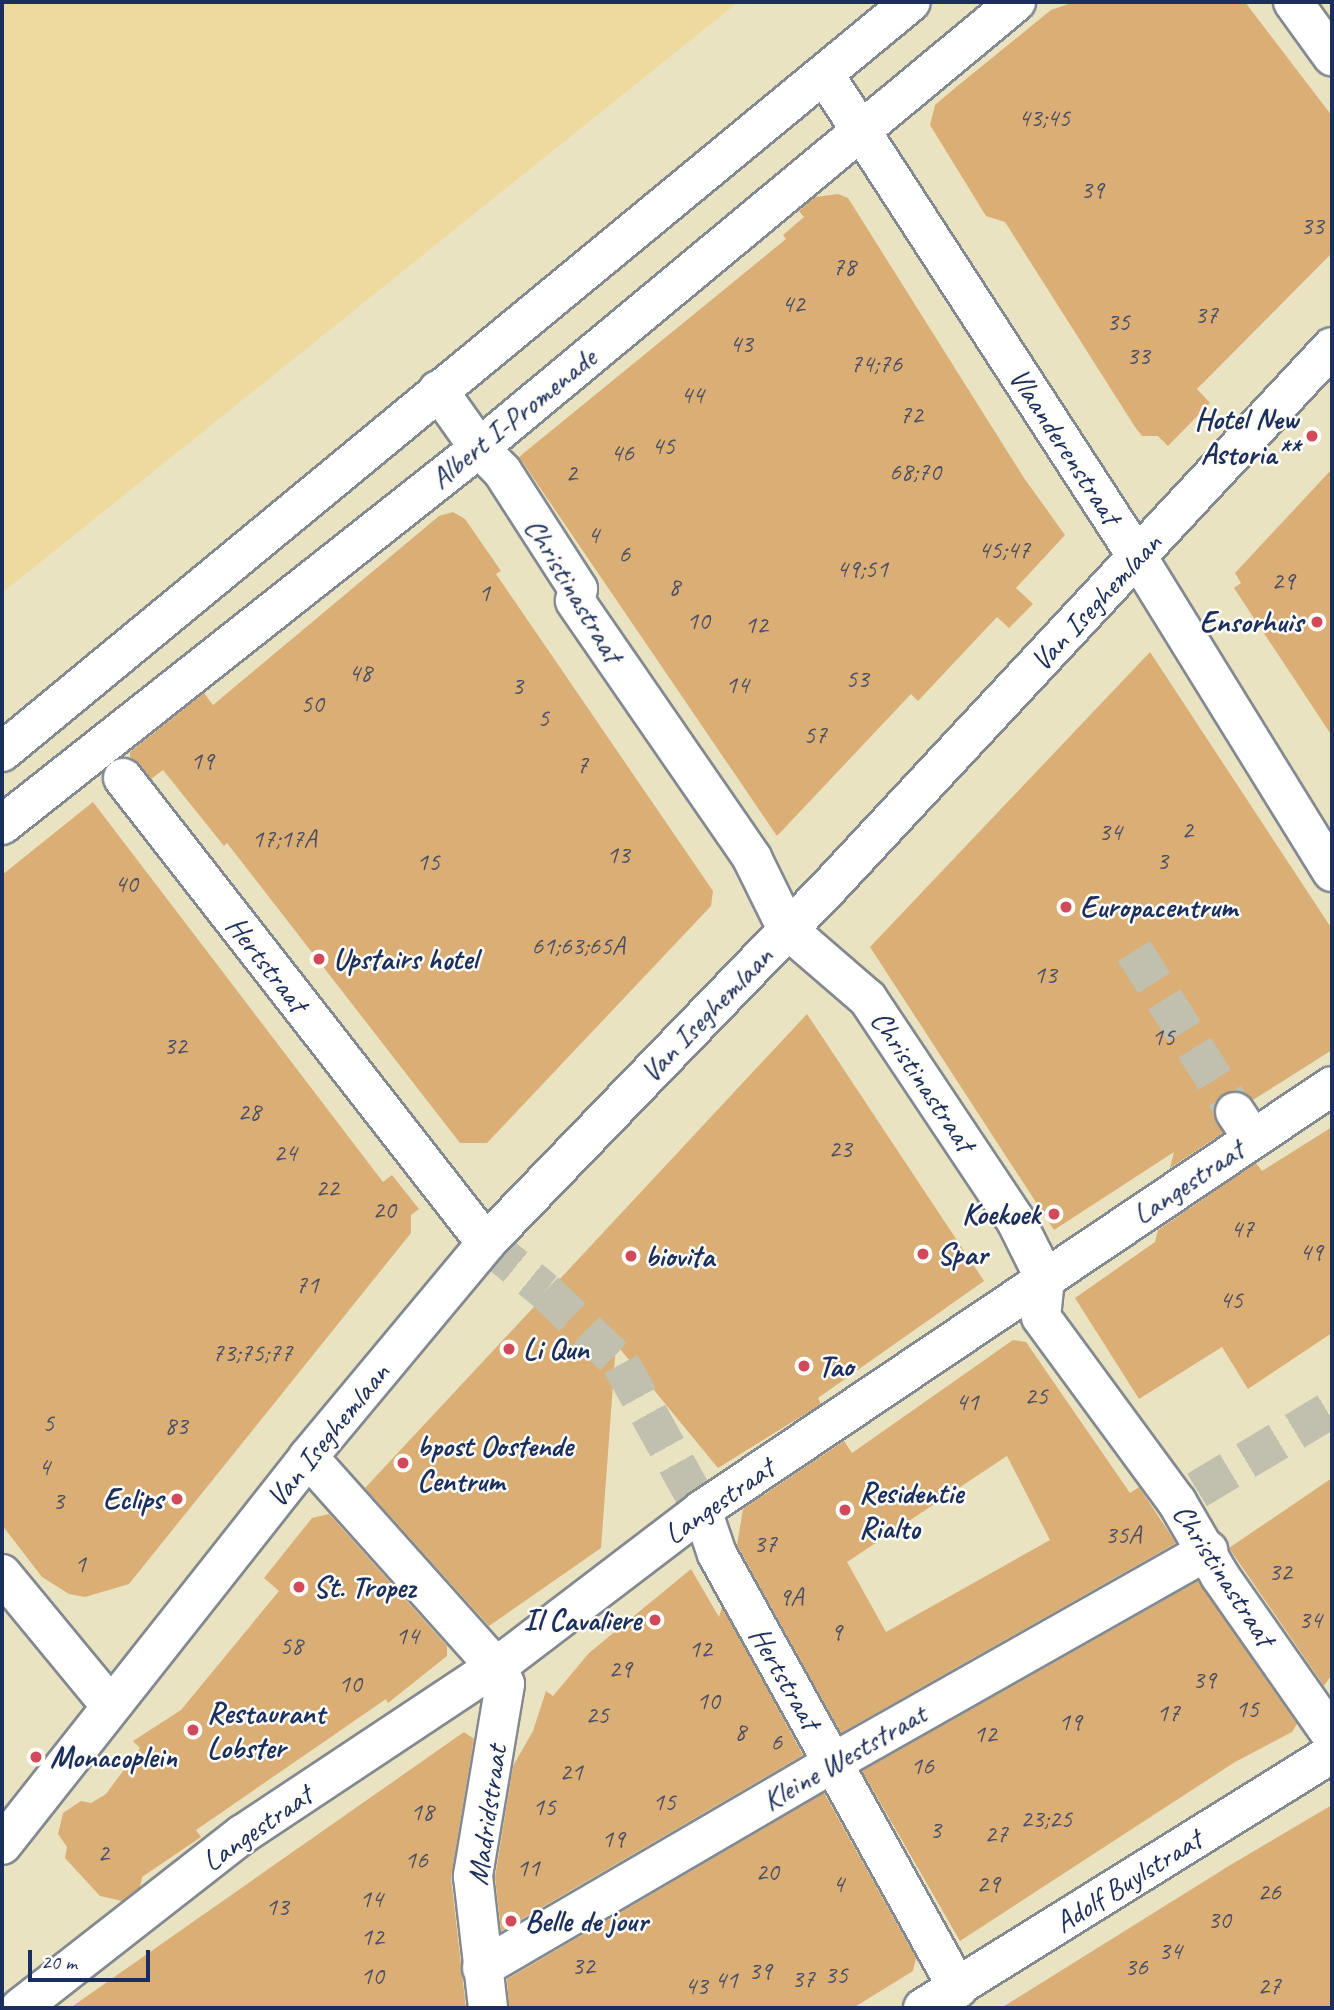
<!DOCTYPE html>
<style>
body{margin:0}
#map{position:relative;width:1334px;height:2010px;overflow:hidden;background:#eae3c1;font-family:Caveat,sans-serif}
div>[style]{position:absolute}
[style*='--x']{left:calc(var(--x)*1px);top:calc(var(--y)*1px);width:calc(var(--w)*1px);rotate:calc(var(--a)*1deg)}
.sand>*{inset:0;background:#eeda9e}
.building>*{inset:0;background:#dbae75}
.minor-tunnel>*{height:38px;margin-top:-19px;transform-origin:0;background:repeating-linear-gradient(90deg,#c1bfad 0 38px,transparent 0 57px)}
.roads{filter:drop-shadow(2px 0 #828990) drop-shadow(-2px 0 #828990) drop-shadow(0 2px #828990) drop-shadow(0 -2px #828990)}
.minor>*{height:38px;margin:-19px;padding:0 19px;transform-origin:19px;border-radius:19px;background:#fff}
.dots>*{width:19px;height:19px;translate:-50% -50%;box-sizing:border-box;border:4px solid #fdfcf7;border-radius:50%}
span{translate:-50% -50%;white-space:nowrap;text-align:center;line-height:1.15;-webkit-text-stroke:5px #fdfcf7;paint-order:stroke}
.number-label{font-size:26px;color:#4b4f64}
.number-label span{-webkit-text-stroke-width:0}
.street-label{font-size:30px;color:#1b2f5e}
.poi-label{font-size:30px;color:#1b2f5e;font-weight:700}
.right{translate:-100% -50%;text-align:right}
.left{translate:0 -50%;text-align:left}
.frame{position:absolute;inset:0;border:4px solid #1b2f5e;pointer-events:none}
.scale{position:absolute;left:28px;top:1950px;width:122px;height:32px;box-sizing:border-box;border:4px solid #1b2f5e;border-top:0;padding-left:9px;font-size:21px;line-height:24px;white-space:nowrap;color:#1b2f5e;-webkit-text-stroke:5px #fdfcf7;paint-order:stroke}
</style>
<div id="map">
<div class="sand">
<div style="clip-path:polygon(2px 2px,738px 2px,2px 593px)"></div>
</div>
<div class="building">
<div style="clip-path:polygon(1074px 2px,1245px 2px,1332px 116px,1332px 253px,1197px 389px,1210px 403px,1168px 446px,1158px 436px,1142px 436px,1135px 427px,1005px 222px,986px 216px,930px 125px,935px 105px,955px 88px,1051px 10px)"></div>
<div style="clip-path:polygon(838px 194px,848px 198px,1024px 478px,1065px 535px,1016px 588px,1033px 604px,1009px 628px,997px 617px,918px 701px,911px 694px,777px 836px,519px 457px,786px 239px,783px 235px,804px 217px,799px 211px,815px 197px)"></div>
<div style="clip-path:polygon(1332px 469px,1332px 736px,1234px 588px,1241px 583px,1235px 573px)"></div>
<div style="clip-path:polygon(453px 512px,465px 519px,501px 571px,496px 574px,713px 891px,711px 906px,487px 1143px,460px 1143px,227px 843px,224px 846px,163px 770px,151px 779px,130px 757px,130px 752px,204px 693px,213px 705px,439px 516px)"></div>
<div style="clip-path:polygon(1150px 652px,1332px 929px,1332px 1050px,1253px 1100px,1244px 1092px,1223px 1094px,1213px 1113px,1223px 1133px,1170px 1168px,1174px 1152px,1054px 1230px,870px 947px)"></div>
<div style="clip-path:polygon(93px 802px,383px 1182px,392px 1175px,419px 1209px,411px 1215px,411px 1233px,129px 1584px,85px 1597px,69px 1594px,42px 1577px,2px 1525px,2px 875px)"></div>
<div style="clip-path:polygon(807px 1014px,984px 1281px,818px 1398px,821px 1404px,718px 1468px,616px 1344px,601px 1548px,489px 1626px,365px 1488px)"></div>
<div style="clip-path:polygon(1332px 1127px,1332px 1333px,1248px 1389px,1222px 1347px,1139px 1399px,1075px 1298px,1155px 1242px,1158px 1230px,1256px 1163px,1262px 1171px)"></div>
<div style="clip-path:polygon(evenodd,1013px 1340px,1026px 1342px,1130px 1493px,1139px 1487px,1176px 1543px,841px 1733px,737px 1545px,743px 1509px,844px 1441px,852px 1453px,1013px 1340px,1007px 1456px,1050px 1540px,886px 1632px,847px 1562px,1007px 1456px)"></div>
<div style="clip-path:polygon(1332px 1478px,1332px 1674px,1324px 1686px,1229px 1548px)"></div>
<div style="clip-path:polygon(329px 1514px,447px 1646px,447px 1656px,388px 1703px,386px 1699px,196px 1830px,201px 1837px,142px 1877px,140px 1887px,122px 1901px,100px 1896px,65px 1858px,67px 1847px,58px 1834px,63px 1813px,81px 1801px,91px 1803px,106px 1794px,140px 1748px,133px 1741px,181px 1710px,279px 1591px,264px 1578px,312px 1518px)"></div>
<div style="clip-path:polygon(691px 1569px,719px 1617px,722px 1607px,803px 1755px,501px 1931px,495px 1877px,513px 1766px,533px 1731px,546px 1691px,553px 1696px,589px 1653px)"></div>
<div style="clip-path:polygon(1198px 1581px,1297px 1724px,1292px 1732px,1235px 1762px,960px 1941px,862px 1771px)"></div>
<div style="clip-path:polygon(464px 1732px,474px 1739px,451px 1878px,466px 2008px,70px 2008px)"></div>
<div style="clip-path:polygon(824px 1793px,916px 1958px,913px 1971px,853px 2008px,509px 2008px,507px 1979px)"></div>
<div style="clip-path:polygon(1332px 1805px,1332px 2008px,1001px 2008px,1232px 1864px)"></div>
</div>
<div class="minor-tunnel">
<div style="--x:1134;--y:951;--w:190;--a:57.9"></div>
<div style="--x:486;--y:1243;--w:76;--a:39.1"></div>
<div style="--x:545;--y:1291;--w:105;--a:43.8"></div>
<div style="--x:621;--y:1364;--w:167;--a:61"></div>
<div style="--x:1197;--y:1490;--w:157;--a:-31"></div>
</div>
<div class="roads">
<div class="minor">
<div style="--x:1293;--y:2;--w:67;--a:54.2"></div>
<div style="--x:824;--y:74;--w:577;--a:57.03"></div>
<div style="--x:1138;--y:558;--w:369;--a:58.3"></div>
<div style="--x:438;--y:390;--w:71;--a:54.7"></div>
<div style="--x:479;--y:448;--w:33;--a:45"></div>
<div style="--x:502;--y:471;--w:140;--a:57.2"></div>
<div style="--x:578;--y:589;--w:12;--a:104"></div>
<div style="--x:575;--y:601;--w:312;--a:55.4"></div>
<div style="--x:752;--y:858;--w:79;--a:63.8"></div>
<div style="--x:787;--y:929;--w:107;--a:40.8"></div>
<div style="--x:868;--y:999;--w:267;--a:56.3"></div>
<div style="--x:1016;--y:1221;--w:65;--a:63.4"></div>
<div style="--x:1045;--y:1279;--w:38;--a:96"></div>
<div style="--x:1041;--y:1317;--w:230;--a:53.7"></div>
<div style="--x:1177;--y:1502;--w:86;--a:59.8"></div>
<div style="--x:1220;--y:1576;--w:195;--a:55"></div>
<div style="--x:2;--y:752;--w:1178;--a:-39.53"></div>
<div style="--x:123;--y:778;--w:590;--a:52.02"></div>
<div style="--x:2;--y:825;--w:608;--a:-38.32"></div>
<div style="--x:479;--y:448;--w:698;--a:-39.71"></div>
<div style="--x:1235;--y:1112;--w:32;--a:56"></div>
<div style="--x:308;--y:1457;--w:282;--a:48.2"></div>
<div style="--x:496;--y:1667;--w:19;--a:62"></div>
<div style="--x:505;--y:1684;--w:195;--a:99.5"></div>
<div style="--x:473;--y:1876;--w:133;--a:83.5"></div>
<div style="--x:702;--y:1510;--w:46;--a:71.2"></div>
<div style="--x:717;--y:1554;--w:497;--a:61"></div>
<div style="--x:2;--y:1574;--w:171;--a:50.5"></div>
<div style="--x:2;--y:1845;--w:494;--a:-51.7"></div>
<div style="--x:308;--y:1457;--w:278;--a:-50.2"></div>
<div style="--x:486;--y:1243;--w:500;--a:-46.05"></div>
<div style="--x:833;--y:883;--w:732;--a:-47.05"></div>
<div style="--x:482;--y:1968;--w:408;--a:-30.3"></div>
<div style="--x:834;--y:1762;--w:430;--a:-29.5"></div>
<div style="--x:20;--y:2008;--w:283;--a:-38"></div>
<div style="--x:243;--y:1834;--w:318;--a:-33.6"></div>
<div style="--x:508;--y:1658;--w:244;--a:-37.3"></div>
<div style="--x:702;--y:1510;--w:759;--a:-33.94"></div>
<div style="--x:923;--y:2008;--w:482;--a:-31.9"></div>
</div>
</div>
<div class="dots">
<div style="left:1312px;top:436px;background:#d1495b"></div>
<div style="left:1317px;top:622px;background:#d1495b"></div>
<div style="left:1066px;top:907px;background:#d1495b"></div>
<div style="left:319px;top:959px;background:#d1495b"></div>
<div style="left:1054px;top:1214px;background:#d1495b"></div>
<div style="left:923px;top:1254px;background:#d1495b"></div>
<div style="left:631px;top:1256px;background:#d1495b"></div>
<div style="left:509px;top:1349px;background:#d1495b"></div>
<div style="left:804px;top:1366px;background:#d1495b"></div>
<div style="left:403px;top:1463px;background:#d1495b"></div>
<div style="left:177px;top:1499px;background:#d1495b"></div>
<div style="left:845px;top:1510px;background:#d1495b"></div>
<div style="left:299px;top:1587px;background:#d1495b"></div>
<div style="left:655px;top:1620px;background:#d1495b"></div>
<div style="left:193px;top:1730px;background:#d1495b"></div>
<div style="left:36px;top:1757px;background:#d1495b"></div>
<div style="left:511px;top:1921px;background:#d1495b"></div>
</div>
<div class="number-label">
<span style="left:1044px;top:118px">43;45</span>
<span style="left:1092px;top:190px">39</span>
<span style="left:1312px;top:226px">33</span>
<span style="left:844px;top:267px">78</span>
<span style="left:793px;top:304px">42</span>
<span style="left:1206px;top:315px">37</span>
<span style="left:1118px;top:322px">35</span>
<span style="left:741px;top:344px">43</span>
<span style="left:1138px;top:356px">33</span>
<span style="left:876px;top:364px">74;76</span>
<span style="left:692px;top:395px">44</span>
<span style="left:911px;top:415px">72</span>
<span style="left:663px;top:446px">45</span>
<span style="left:622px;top:453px">46</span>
<span style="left:915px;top:472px">68;70</span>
<span style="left:571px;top:473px">2</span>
<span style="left:593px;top:535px">4</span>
<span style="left:1004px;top:550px">45;47</span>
<span style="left:624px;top:554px">6</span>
<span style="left:862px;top:569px">49;51</span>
<span style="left:1283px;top:581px">29</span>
<span style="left:674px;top:587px">8</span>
<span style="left:484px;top:593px">1</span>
<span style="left:698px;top:621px">10</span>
<span style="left:756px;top:625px">12</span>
<span style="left:360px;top:673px">48</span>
<span style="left:857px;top:679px">53</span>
<span style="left:737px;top:685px">14</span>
<span style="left:517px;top:686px">3</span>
<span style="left:312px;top:704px">50</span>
<span style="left:543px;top:718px">5</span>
<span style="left:815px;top:735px">57</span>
<span style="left:202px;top:761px">19</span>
<span style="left:582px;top:765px">7</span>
<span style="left:1187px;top:830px">2</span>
<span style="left:1110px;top:832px">34</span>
<span style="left:284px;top:839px">17;17A</span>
<span style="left:618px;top:855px">13</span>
<span style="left:1162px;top:861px">3</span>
<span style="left:428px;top:862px">15</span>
<span style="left:126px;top:884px">40</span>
<span style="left:578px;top:946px">61;63;65A</span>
<span style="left:1045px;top:975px">13</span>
<span style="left:1163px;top:1037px">15</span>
<span style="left:175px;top:1046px">32</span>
<span style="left:249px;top:1112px">28</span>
<span style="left:840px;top:1149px">23</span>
<span style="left:285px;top:1153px">24</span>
<span style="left:327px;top:1188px">22</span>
<span style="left:384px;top:1210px">20</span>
<span style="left:1242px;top:1229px">47</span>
<span style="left:1311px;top:1252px">49</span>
<span style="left:307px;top:1285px">71</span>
<span style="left:1231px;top:1300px">45</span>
<span style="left:252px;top:1353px">73;75;77</span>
<span style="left:1036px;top:1396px">25</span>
<span style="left:967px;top:1402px">41</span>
<span style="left:48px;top:1423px">5</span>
<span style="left:176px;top:1426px">83</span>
<span style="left:44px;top:1467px">4</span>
<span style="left:58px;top:1501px">3</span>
<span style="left:1123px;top:1535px">35A</span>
<span style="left:765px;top:1544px">37</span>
<span style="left:80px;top:1564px">1</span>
<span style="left:1280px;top:1572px">32</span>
<span style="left:791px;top:1597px">9A</span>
<span style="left:1310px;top:1620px">34</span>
<span style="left:836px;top:1632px">9</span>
<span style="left:407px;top:1636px">14</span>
<span style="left:291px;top:1646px">58</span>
<span style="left:700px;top:1649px">12</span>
<span style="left:620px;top:1669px">29</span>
<span style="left:1204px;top:1680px">39</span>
<span style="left:350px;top:1684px">10</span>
<span style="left:708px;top:1701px">10</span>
<span style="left:1247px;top:1709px">15</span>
<span style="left:1168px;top:1713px">17</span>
<span style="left:597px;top:1715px">25</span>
<span style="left:1070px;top:1722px">19</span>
<span style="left:740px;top:1732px">8</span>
<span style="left:985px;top:1734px">12</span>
<span style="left:776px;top:1742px">6</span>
<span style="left:922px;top:1766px">16</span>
<span style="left:571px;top:1772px">21</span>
<span style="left:664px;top:1802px">15</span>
<span style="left:544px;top:1807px">15</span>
<span style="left:422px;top:1812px">18</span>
<span style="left:1046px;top:1819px">23;25</span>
<span style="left:935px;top:1830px">3</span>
<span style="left:996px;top:1834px">27</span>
<span style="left:613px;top:1839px">19</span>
<span style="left:103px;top:1853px">2</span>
<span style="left:416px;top:1860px">16</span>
<span style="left:528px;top:1868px">11</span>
<span style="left:767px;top:1872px">20</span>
<span style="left:838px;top:1884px">4</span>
<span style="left:988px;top:1884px">29</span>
<span style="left:1269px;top:1892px">26</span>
<span style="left:371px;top:1899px">14</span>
<span style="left:277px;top:1907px">13</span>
<span style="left:1219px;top:1920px">30</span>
<span style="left:372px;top:1937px">12</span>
<span style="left:1170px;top:1951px">34</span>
<span style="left:583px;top:1966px">32</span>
<span style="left:1136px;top:1967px">36</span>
<span style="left:760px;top:1971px">39</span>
<span style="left:836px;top:1975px">35</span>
<span style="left:372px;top:1976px">10</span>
<span style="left:803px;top:1979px">37</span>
<span style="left:726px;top:1980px">41</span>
<span style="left:696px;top:1986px">43</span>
<span style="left:1269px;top:1986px">27</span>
</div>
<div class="street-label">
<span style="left:513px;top:418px;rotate:-39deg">Albert I-Promenade</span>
<span style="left:1065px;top:446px;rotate:57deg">Vlaanderenstraat</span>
<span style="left:574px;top:590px;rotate:59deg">Christinastraat</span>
<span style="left:1096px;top:602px;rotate:-47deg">Van Iseghemlaan</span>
<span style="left:267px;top:964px;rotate:52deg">Hertstraat</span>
<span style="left:706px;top:1014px;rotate:-46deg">Van Iseghemlaan</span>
<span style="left:923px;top:1081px;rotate:56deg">Christinastraat</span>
<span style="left:1188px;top:1182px;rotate:-34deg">Langestraat</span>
<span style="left:328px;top:1435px;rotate:-51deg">Van Iseghemlaan</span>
<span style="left:719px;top:1501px;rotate:-35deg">Langestraat</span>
<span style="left:1224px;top:1575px;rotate:57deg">Christinastraat</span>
<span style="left:785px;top:1678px;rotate:60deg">Hertstraat</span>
<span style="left:844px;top:1757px;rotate:-30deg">Kleine Weststraat</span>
<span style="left:487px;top:1815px;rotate:-82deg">Madridstraat</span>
<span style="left:257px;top:1828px;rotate:-35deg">Langestraat</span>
<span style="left:1128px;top:1881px;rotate:-32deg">Adolf Buylstraat</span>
</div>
<div class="poi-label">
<span class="right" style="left:1298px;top:436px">Hotel New<br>Astoria**</span>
<span class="right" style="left:1303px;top:622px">Ensorhuis</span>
<span class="left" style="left:1080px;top:907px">Europacentrum</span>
<span class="left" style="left:333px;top:959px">Upstairs hotel</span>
<span class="right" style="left:1040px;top:1214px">Koekoek</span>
<span class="left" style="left:937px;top:1254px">Spar</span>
<span class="left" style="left:645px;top:1256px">biovita</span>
<span class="left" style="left:523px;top:1349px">Li Qun</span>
<span class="left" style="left:818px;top:1366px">Tao</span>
<span class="left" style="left:417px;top:1463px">bpost Oostende<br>Centrum</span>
<span class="left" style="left:859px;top:1510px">Residentie<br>Rialto</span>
<span class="right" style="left:163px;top:1499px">Eclips</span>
<span class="left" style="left:313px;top:1587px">St. Tropez</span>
<span class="right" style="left:641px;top:1620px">Il Cavaliere</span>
<span class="left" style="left:207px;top:1730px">Restaurant<br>Lobster</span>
<span class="left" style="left:50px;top:1757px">Monacoplein</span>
<span class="left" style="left:525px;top:1921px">Belle de jour</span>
</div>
<div class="frame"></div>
<div class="scale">20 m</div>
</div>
